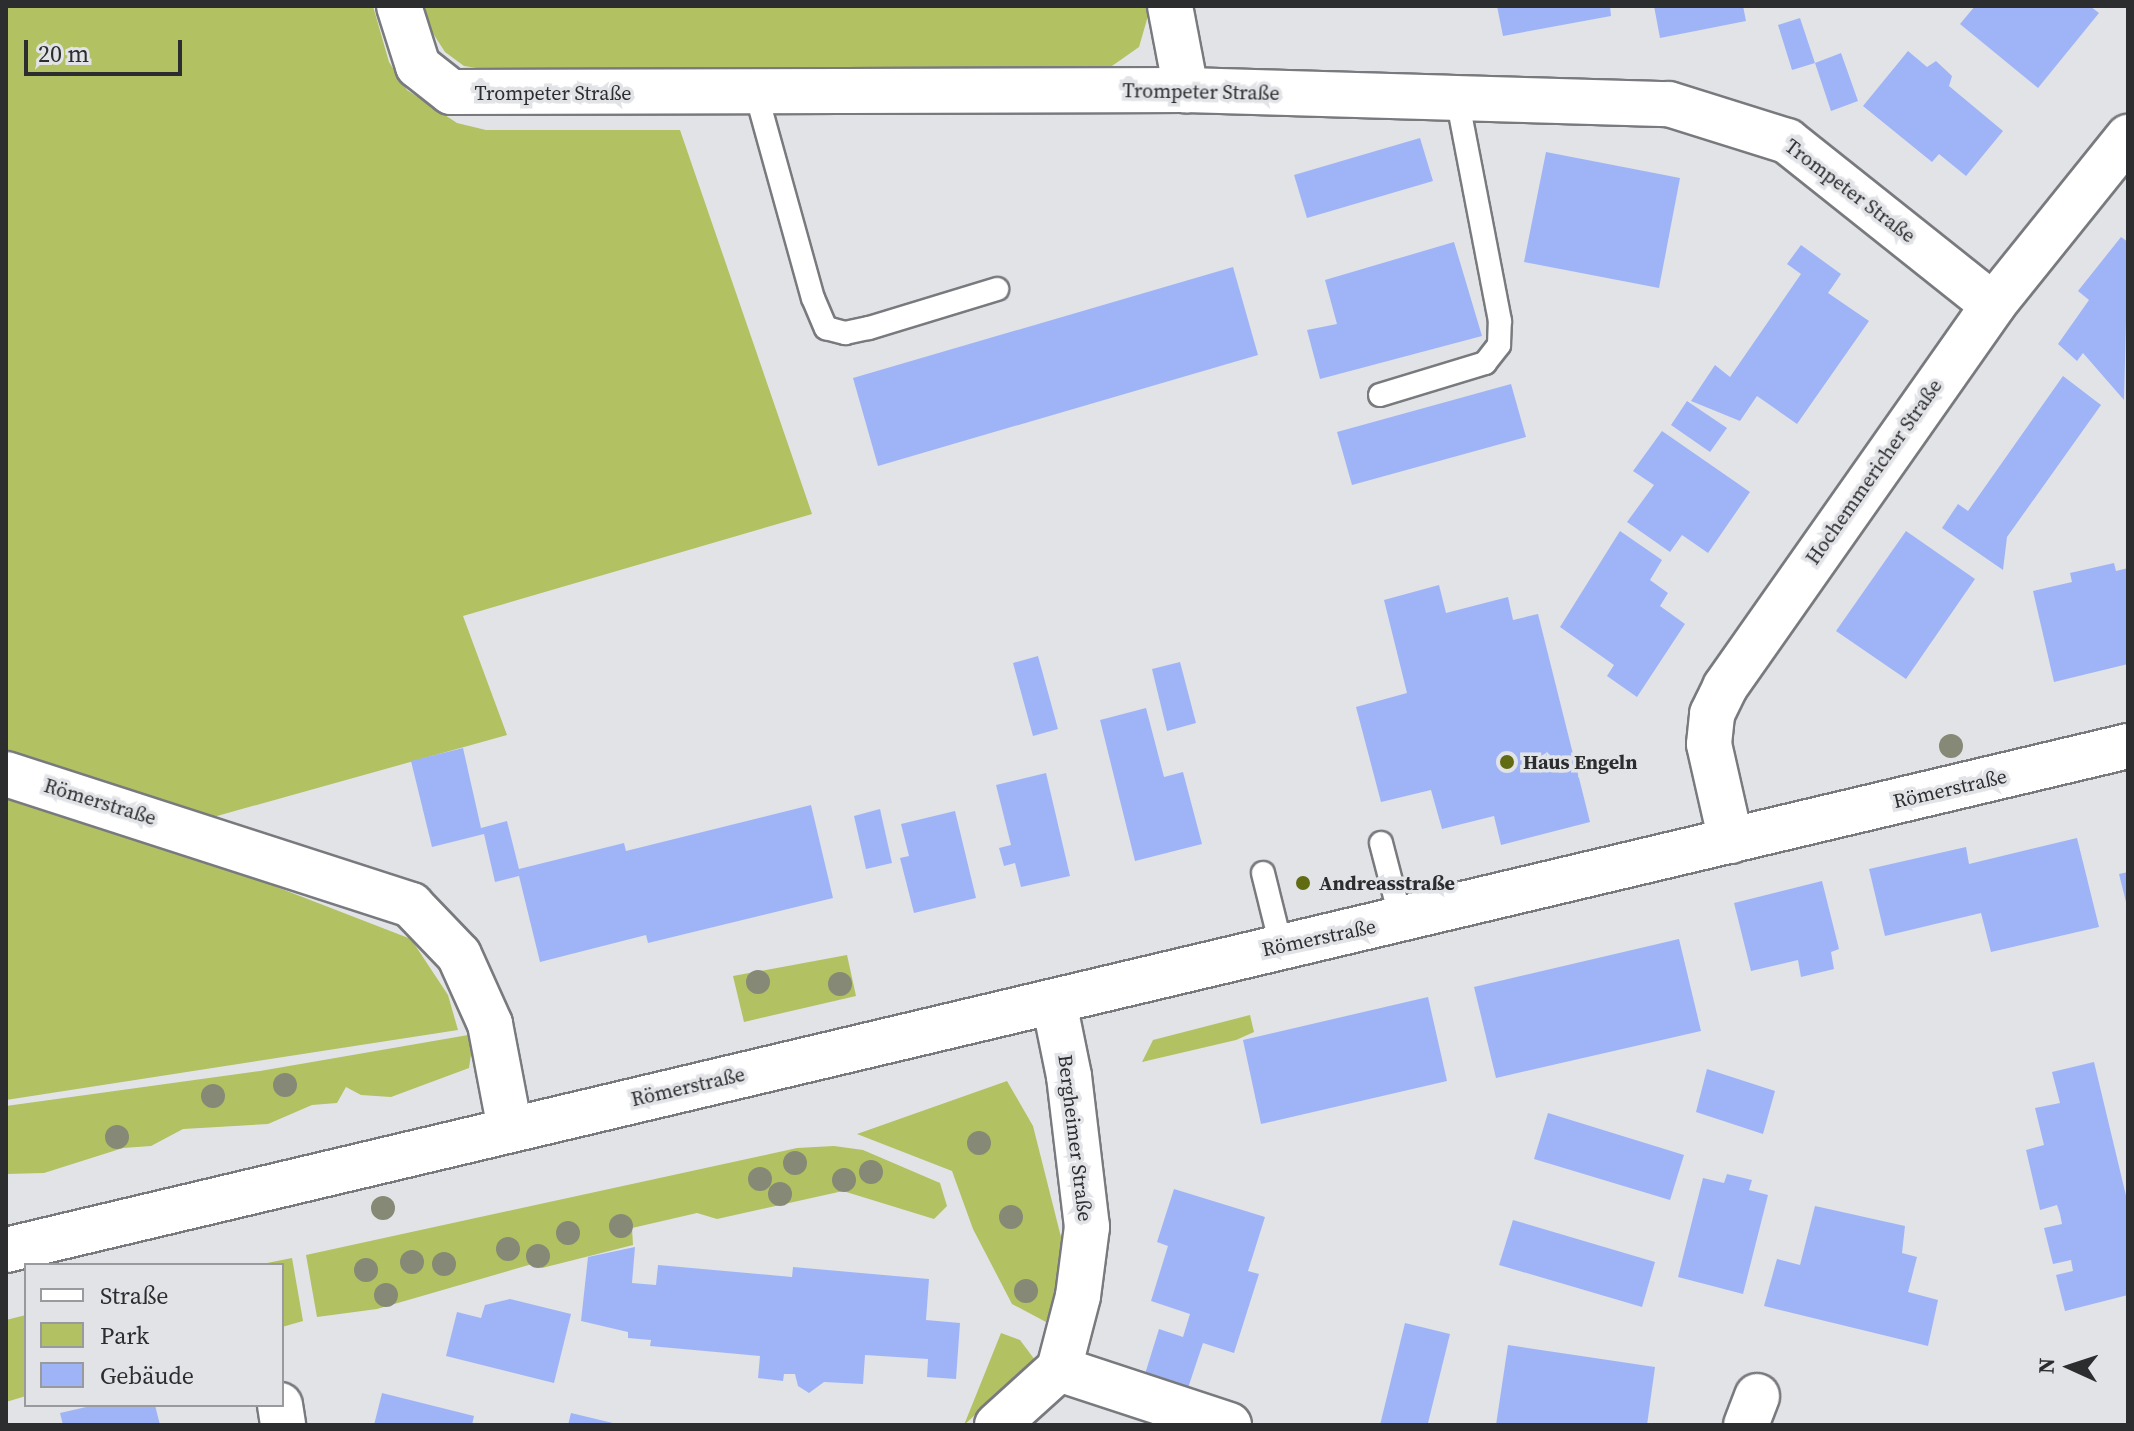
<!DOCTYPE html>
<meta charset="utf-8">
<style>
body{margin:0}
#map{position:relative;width:2134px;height:1431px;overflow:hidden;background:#e1e3e7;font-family:"Source Serif 4",serif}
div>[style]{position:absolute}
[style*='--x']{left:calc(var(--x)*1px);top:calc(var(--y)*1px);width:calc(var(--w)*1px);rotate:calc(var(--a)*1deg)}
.green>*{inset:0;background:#b2c161}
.building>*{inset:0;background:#9fb4f7}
.roads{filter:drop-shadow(2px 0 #787a7e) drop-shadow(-2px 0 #787a7e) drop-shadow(0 2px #787a7e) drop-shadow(0 -2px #787a7e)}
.lane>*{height:22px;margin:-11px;padding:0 11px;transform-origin:11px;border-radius:11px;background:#fff}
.street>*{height:44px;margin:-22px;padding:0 22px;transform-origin:22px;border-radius:22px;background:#fff}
.secondary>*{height:44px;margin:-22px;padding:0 22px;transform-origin:22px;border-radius:22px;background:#fff}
.trees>*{width:24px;height:24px;margin:-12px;border-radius:50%;background:#858975}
.dots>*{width:22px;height:22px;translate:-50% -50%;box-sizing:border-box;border:4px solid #e1e3e7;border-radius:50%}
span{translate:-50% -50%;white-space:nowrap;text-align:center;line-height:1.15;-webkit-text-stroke:7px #e1e3e7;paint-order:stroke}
.street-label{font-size:20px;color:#2c2d2e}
.poi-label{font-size:20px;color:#2c2d2e;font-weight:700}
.left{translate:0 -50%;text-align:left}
.frame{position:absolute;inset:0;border:8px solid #2c2d2e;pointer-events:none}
.legend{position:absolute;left:24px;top:1263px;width:260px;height:144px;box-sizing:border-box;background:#e1e3e7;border:2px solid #999a9d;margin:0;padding:10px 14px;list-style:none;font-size:24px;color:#2c2d2e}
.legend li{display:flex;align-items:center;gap:16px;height:40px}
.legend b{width:40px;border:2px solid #999a9d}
.north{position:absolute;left:2030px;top:1327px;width:80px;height:80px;-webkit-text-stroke:6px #e1e3e7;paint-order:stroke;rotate:273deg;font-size:22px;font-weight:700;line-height:32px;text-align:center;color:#2c2d2e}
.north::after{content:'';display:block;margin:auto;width:28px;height:36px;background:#2c2d2e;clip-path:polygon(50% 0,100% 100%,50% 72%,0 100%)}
.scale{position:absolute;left:24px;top:40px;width:158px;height:36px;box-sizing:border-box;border:4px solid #2c2d2e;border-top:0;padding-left:10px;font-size:24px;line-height:28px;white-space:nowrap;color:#2c2d2e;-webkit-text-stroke:6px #e1e3e7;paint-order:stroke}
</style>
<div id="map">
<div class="green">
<div style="clip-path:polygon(6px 6px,373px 6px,389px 62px,407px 90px,457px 123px,486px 130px,680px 130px,812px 514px,463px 616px,507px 735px,217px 816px,189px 853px,411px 939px,448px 995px,458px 1030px,6px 1100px)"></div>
<div style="clip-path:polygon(425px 6px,1150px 6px,1150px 9px,1139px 47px,1102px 73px,496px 71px,464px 66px,445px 52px,429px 27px)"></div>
<div style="clip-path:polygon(847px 955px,856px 996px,744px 1022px,733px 976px)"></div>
<div style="clip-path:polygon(1250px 1015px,1254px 1032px,1236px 1040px,1142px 1062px,1153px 1040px)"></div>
<div style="clip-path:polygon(474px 1034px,469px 1068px,391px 1097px,361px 1095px,346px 1087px,337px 1103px,312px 1105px,268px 1124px,183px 1129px,151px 1146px,123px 1148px,44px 1173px,6px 1174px,6px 1106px,260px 1071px)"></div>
<div style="clip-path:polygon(1007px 1081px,1033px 1126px,1062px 1241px,1057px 1291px,1046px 1322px,1012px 1304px,973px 1229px,952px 1171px,857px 1134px)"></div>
<div style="clip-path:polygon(834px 1146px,863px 1150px,940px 1183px,947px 1206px,934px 1219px,843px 1191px,717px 1219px,697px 1213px,632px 1228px,633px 1245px,542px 1268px,539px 1262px,377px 1309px,317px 1317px,306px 1255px,797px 1148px)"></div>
<div style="clip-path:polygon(292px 1258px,303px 1321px,282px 1327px,282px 1265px,257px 1265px)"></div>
<div style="clip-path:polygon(26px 1315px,26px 1396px,6px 1402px,6px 1320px)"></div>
<div style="clip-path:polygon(1001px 1333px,1020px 1340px,1041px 1368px,1025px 1389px,1012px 1381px,964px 1425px)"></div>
</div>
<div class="building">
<div style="clip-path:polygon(1497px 6px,1610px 6px,1611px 16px,1503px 36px)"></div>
<div style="clip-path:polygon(1654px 6px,1743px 6px,1746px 21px,1660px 38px)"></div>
<div style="clip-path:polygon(1975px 6px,2090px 6px,2099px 13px,2038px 88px,1960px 24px)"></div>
<div style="clip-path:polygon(1800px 18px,1815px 63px,1841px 53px,1858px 101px,1831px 111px,1815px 63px,1792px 70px,1778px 25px)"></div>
<div style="clip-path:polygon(1908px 51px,1927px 67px,1936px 61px,1952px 76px,1949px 86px,2003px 131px,1966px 176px,1939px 154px,1932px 162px,1863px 106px)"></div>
<div style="clip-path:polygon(1420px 138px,1433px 181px,1307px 218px,1294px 175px)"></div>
<div style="clip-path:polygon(1546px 152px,1680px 178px,1659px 288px,1524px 262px)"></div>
<div style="clip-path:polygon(2121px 237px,2128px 242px,2124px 400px,2083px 353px,2077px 361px,2058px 344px,2089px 300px,2078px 291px)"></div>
<div style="clip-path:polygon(1454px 242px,1482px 336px,1320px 379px,1307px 330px,1337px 324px,1325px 280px)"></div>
<div style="clip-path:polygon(1801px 245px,1841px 274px,1828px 293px,1869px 321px,1797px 424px,1757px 396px,1740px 421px,1691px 401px,1715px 365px,1730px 377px,1801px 274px,1787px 264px)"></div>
<div style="clip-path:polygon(1233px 267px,1258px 355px,878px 466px,853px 378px)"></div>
<div style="clip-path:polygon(2063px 376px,2101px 405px,2007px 537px,2003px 570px,1942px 528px,1958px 504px,1968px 511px)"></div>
<div style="clip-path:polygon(1511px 384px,1526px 437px,1352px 485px,1337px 432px)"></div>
<div style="clip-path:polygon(1687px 401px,1727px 428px,1710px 452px,1671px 425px)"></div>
<div style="clip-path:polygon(1662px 431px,1750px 492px,1708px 553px,1682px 535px,1670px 552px,1627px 522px,1654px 485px,1633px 471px)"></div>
<div style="clip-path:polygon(1620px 531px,1662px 560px,1650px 580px,1668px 593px,1660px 606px,1685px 624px,1637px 697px,1607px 676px,1614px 665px,1560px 627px)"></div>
<div style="clip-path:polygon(1906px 531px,1975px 579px,1906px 679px,1836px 631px)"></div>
<div style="clip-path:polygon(2114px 563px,2116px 571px,2128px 568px,2128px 664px,2054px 682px,2033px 591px,2072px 582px,2070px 573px)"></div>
<div style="clip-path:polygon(1439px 585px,1446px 613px,1508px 597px,1513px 620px,1538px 614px,1590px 822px,1501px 845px,1494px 816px,1442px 829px,1431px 790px,1381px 802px,1356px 707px,1407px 693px,1384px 600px)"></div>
<div style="clip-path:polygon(1038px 656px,1058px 729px,1033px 736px,1013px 663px)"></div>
<div style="clip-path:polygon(1180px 662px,1196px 723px,1167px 731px,1152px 669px)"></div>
<div style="clip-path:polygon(1146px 708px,1164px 777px,1183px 772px,1202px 844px,1135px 861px,1100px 720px)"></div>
<div style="clip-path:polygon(463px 748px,481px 828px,507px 821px,519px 869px,624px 843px,626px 851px,811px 805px,833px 898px,648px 943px,646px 935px,540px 962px,519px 876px,495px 882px,484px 834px,432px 847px,411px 761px)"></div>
<div style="clip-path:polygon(1046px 773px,1070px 876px,1021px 887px,1015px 863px,1004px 866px,999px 848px,1011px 845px,996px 785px)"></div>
<div style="clip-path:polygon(880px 809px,892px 863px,866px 869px,854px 816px)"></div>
<div style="clip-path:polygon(955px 811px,976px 898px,914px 913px,900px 858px,909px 856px,901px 824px)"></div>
<div style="clip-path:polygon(2077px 838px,2099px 927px,1991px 952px,1981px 913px,1885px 936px,1869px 869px,1966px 847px,1969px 864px)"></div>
<div style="clip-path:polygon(2128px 872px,2128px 906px,2127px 906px,2119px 874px)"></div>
<div style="clip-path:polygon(1822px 881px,1839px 949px,1831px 952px,1834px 969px,1801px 977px,1798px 960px,1751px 971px,1734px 903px)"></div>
<div style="clip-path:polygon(1679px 939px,1701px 1031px,1496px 1078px,1474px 987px)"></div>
<div style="clip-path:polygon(1428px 997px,1447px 1081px,1261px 1124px,1243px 1040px)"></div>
<div style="clip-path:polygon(2094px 1062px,2128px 1204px,2128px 1295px,2065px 1311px,2056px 1275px,2073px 1271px,2071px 1260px,2053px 1264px,2044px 1228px,2062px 1224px,2060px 1214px,2057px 1205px,2040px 1210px,2026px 1150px,2044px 1145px,2035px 1108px,2060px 1103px,2052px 1072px)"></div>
<div style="clip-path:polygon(1707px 1069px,1775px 1091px,1763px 1134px,1696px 1112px)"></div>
<div style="clip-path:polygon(1548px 1113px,1684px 1155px,1670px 1200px,1534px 1159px)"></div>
<div style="clip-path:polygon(1727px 1174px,1752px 1180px,1749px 1190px,1768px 1195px,1743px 1294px,1678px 1277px,1703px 1178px,1724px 1183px)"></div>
<div style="clip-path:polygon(1174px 1189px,1265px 1217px,1248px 1271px,1259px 1274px,1234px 1353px,1203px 1343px,1188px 1388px,1145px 1374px,1159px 1329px,1183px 1337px,1190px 1314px,1151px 1301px,1168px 1246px,1157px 1242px)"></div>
<div style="clip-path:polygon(1815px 1206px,1905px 1226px,1902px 1253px,1917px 1257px,1908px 1292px,1938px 1300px,1928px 1346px,1764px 1306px,1777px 1259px,1800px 1265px)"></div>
<div style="clip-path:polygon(1513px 1220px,1655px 1262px,1642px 1307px,1499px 1265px)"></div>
<div style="clip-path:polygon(635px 1247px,632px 1283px,656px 1285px,658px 1265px,792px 1277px,793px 1267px,929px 1279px,926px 1320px,960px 1323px,956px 1379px,927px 1377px,928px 1359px,865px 1355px,863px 1384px,824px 1382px,809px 1393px,798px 1386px,795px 1374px,784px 1374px,783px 1381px,758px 1378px,760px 1356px,650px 1346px,651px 1340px,628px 1338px,628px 1332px,581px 1321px,588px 1257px)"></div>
<div style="clip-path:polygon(510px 1299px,571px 1314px,554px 1383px,446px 1356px,457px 1312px,481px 1318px,485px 1305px)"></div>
<div style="clip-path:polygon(1405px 1323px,1450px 1334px,1428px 1423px,1380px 1425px)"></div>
<div style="clip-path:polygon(1508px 1345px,1655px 1367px,1647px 1425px,1496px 1425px)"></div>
<div style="clip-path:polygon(382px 1393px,474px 1416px,472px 1425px,374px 1425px)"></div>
<div style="clip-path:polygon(95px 1405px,155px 1405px,160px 1425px,63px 1425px,60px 1413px)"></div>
<div style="clip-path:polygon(571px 1413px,617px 1424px,617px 1425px,568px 1425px)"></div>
</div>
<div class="roads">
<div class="lane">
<div style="--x:756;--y:93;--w:213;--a:74.5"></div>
<div style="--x:813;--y:298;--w:33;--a:67"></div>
<div style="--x:826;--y:328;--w:20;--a:15"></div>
<div style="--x:845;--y:333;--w:25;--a:-12"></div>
<div style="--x:869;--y:328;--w:134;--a:-16.9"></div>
<div style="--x:1380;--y:395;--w:110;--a:-16.9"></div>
<div style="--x:1485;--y:363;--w:23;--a:-52"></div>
<div style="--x:1499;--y:345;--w:24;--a:-88"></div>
<div style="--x:1500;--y:321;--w:227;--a:-100.9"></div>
<div style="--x:1381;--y:843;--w:80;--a:75.4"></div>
<div style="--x:1263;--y:873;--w:75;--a:76.1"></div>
</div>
<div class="street">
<div style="--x:399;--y:6;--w:63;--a:72.4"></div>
<div style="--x:418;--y:66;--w:42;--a:38.2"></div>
<div style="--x:451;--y:92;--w:735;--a:-0.16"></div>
<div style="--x:1186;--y:90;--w:483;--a:1.7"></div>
<div style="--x:1669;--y:104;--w:124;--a:17.4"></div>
<div style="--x:1787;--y:141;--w:263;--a:38.5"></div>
<div style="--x:1170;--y:6;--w:86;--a:79.2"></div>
<div style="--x:6;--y:774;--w:426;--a:17.9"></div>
<div style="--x:411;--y:905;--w:69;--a:46.2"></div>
<div style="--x:459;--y:955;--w:76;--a:65.8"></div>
<div style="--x:490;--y:1024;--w:107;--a:79.2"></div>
<div style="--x:1731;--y:841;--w:99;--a:-102.8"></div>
<div style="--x:1709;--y:744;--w:30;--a:-84"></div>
<div style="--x:1712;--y:714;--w:30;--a:-64"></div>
<div style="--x:1725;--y:687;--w:467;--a:-54.9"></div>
<div style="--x:1993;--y:305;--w:216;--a:-51.2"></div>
<div style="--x:1059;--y:1369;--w:179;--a:18.2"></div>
<div style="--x:280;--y:1405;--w:20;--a:81"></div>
<div style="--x:997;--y:1425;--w:84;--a:-42.1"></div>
<div style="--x:1059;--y:1369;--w:75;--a:-75.4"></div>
<div style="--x:1078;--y:1296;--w:70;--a:-82.6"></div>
<div style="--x:1087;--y:1227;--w:152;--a:-96.8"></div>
<div style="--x:1069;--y:1076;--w:76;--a:-101.5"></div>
<div style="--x:1746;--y:1425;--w:31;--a:-69"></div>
</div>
<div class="secondary">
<div style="--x:6;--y:1250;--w:2181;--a:-13.36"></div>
</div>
</div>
<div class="trees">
<div style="left:1951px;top:746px"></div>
<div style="left:758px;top:982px"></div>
<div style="left:840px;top:984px"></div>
<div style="left:285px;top:1085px"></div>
<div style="left:213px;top:1096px"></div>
<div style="left:117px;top:1137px"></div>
<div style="left:979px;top:1143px"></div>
<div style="left:795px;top:1163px"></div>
<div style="left:871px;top:1172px"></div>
<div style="left:760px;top:1179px"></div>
<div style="left:844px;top:1180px"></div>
<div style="left:780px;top:1194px"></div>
<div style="left:383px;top:1208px"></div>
<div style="left:1011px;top:1217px"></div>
<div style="left:621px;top:1226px"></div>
<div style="left:568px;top:1233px"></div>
<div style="left:508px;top:1249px"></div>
<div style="left:538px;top:1256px"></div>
<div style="left:412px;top:1262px"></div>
<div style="left:444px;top:1264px"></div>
<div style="left:366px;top:1270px"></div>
<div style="left:1026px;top:1291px"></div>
<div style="left:386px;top:1295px"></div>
</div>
<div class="dots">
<div style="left:1507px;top:762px;background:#616b12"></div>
<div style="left:1303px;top:883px;background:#616b12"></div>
</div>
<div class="street-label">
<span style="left:1201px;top:92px;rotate:1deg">Trompeter Straße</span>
<span style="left:553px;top:93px">Trompeter Straße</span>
<span style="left:1850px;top:191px;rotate:37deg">Trompeter Straße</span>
<span style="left:1874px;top:472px;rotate:-55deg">Hochemmericher Straße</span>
<span style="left:1950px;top:789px;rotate:-13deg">Römerstraße</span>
<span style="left:100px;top:802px;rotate:17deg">Römerstraße</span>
<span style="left:1319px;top:938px;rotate:-12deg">Römerstraße</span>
<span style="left:688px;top:1087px;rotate:-13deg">Römerstraße</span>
<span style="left:1075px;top:1138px;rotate:83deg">Bergheimer Straße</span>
</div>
<div class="poi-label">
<span class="left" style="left:1523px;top:762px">Haus Engeln</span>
<span class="left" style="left:1319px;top:883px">Andreasstraße</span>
</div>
<div class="frame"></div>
<ul class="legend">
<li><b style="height:10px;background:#fff"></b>Straße</li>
<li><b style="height:22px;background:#b2c161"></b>Park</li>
<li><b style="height:22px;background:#9fb4f7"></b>Gebäude</li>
</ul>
<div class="north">N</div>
<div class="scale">20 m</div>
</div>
